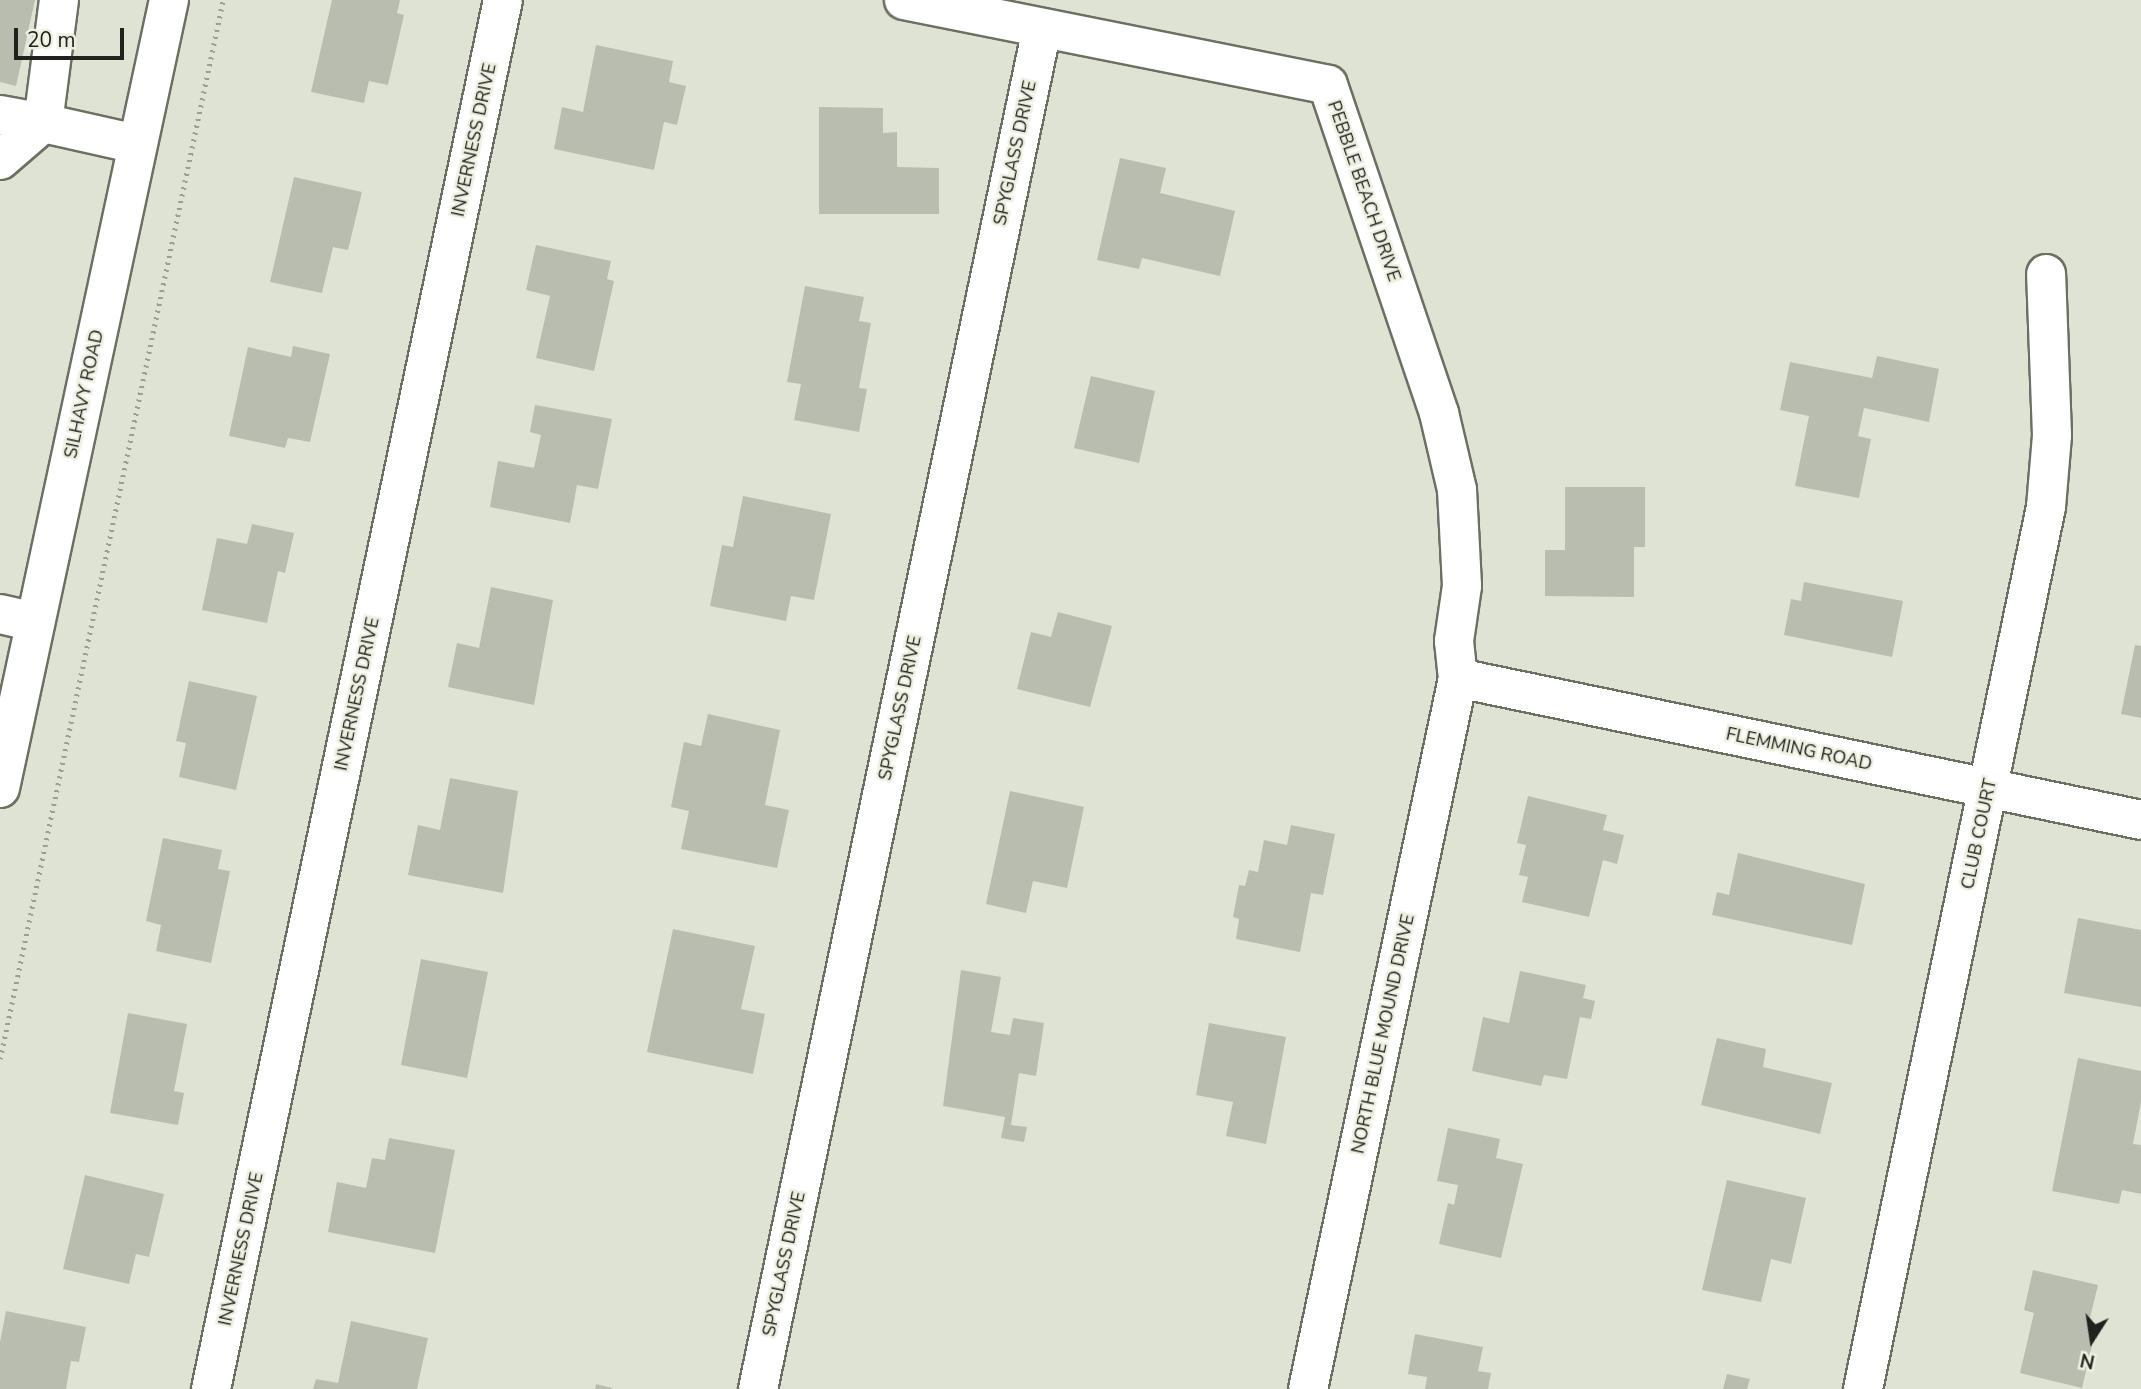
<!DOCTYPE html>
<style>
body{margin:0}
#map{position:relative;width:2141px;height:1389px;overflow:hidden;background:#dfe3d4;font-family:"Nunito Sans",sans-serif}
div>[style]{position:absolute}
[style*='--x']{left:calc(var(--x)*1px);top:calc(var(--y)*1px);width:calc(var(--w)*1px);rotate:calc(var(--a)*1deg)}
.building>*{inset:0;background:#b9bdaf}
.path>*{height:4.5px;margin-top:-2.25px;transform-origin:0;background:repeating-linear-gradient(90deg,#9b9e93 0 2px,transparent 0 7px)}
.roads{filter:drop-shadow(2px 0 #6c6f62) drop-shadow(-2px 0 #6c6f62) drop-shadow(0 2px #6c6f62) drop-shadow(0 -2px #6c6f62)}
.minor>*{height:38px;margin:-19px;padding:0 19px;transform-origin:19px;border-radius:19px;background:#fff}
span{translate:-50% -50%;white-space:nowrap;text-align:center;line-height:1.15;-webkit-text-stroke:5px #edf0e1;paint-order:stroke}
.street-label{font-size:18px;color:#21221d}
.north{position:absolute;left:2057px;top:1305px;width:70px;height:70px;-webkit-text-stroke:5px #edf0e1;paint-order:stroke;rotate:192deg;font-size:19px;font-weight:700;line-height:28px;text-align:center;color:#21221d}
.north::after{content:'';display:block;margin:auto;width:24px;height:32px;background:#21221d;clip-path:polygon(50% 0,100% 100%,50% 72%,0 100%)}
.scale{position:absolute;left:14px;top:28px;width:110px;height:32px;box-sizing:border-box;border:4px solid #21221d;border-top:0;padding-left:9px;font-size:21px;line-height:24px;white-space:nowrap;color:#21221d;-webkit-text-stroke:5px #edf0e1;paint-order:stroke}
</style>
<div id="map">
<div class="building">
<div style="clip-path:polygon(0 0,35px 0,16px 86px,0 82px)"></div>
<div style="clip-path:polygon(332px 0,400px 0,397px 13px,404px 15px,388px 85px,369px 81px,364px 103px,311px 92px)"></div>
<div style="clip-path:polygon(596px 45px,673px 61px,669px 82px,686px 86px,677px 125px,664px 122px,654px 170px,554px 149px,562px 107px,583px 112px)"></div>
<div style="clip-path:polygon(819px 107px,883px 108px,883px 133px,897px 132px,897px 167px,939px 168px,939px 214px,819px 214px)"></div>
<div style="clip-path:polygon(1120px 158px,1166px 168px,1160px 193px,1235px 211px,1220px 276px,1142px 258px,1139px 269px,1097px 260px)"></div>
<div style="clip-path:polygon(294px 177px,362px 192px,348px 250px,333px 247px,322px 293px,270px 282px)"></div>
<div style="clip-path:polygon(536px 245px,611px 261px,607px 279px,614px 281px,594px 371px,536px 358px,550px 296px,526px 290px)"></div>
<div style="clip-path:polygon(805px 286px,864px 297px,859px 321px,871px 323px,859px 388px,867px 389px,859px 432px,794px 420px,801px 384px,787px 382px)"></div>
<div style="clip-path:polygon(293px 346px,330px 354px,310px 442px,288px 438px,285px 448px,229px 436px,248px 347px,291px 357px)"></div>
<div style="clip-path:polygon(1877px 356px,1939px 369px,1929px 422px,1864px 408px,1858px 436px,1871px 439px,1859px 498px,1795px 486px,1809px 416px,1780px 410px,1790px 362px,1872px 378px)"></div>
<div style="clip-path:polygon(1091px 376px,1155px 391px,1139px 463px,1074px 448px)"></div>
<div style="clip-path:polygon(535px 405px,612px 419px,598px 489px,577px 485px,570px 523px,490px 507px,498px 461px,534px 468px,541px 435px,530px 432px)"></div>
<div style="clip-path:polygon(1565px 487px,1645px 487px,1645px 547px,1634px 547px,1634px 597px,1545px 596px,1545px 550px,1565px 550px)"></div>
<div style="clip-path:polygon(743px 496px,831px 514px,814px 600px,791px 596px,786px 621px,710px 606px,722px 545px,733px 547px)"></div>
<div style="clip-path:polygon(252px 524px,294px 533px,285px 573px,278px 571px,267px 623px,202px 610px,217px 538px,247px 544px)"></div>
<div style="clip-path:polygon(1804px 582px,1903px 601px,1892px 657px,1784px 635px,1791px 599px,1801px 601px)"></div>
<div style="clip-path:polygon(491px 587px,553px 600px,534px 705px,448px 687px,457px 643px,479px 648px)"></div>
<div style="clip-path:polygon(1058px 612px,1112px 626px,1090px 707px,1017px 689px,1031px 632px,1051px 637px)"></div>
<div style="clip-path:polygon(2135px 645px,2141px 646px,2141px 718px,2121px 714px)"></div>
<div style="clip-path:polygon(189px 681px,257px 696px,236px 790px,179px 777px,186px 743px,176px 741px)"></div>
<div style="clip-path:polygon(708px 714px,780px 730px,765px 805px,789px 810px,777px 868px,681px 849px,689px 811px,671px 807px,684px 742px,701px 746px)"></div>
<div style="clip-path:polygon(450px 778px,518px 791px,503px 893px,408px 875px,418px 825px,440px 830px)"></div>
<div style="clip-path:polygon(1010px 791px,1084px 807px,1067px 888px,1033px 881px,1026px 913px,986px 904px)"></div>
<div style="clip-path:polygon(1528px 796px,1607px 815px,1603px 830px,1624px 835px,1617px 864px,1603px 860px,1589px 917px,1522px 902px,1528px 877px,1519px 875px,1526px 845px,1517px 843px)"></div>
<div style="clip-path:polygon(1291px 825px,1335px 834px,1323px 895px,1311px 893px,1300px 952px,1236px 939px,1239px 919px,1233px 917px,1239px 885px,1245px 886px,1249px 870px,1258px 872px,1264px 840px,1287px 845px)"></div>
<div style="clip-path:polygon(163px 838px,222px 850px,218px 869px,230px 871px,211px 963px,156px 951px,161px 925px,146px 921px)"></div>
<div style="clip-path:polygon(1738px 853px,1865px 884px,1852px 945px,1712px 915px,1717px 892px,1729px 895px)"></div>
<div style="clip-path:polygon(2078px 918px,2141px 930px,2141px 1007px,2064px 993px)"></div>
<div style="clip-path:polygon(673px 929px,755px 946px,741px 1009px,765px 1014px,753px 1074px,647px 1052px)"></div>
<div style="clip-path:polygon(421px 959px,488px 972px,467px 1078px,401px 1065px)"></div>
<div style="clip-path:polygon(961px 970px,1001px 977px,991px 1032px,1010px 1035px,1013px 1018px,1044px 1023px,1036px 1076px,1019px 1073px,1011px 1125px,1027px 1127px,1024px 1142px,1001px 1138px,1005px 1117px,943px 1106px)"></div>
<div style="clip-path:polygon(1520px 971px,1586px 985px,1583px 998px,1595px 1001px,1591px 1019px,1580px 1017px,1567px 1079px,1544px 1075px,1541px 1086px,1472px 1071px,1483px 1017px,1509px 1023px)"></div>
<div style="clip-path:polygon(128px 1013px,187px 1024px,174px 1091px,184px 1093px,178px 1125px,110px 1113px)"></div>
<div style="clip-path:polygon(1209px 1023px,1286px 1037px,1266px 1144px,1226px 1136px,1233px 1102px,1196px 1095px)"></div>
<div style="clip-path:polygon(1717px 1038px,1766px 1049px,1763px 1067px,1832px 1083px,1820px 1134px,1701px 1105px)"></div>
<div style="clip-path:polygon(2078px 1058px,2141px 1071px,2141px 1102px,2133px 1144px,2141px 1145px,2141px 1194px,2122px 1190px,2119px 1204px,2052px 1191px)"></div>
<div style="clip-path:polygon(1448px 1128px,1500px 1139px,1496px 1158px,1523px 1164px,1501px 1258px,1439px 1244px,1448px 1203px,1454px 1205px,1458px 1185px,1437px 1181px)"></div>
<div style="clip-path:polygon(389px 1138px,455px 1150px,435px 1253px,328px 1232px,337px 1182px,366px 1188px,372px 1158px,385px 1160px)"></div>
<div style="clip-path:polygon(85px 1175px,164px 1194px,149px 1257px,136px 1254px,129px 1284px,63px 1269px)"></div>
<div style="clip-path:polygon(1727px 1180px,1806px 1198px,1791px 1264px,1771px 1259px,1761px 1302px,1702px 1290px)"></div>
<div style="clip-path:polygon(2033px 1270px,2098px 1285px,2089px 1322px,2097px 1324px,2082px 1388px,2020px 1373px,2034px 1313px,2024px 1310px)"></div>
<div style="clip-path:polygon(6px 1311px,86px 1327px,79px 1362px,71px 1361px,66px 1389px,0 1389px,0 1342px)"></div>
<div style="clip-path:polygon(351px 1321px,428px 1338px,417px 1389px,313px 1389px,316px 1379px,338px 1383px)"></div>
<div style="clip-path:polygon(1415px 1334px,1483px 1347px,1478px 1371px,1491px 1373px,1488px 1389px,1425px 1389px,1427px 1377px,1408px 1374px)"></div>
<div style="clip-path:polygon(1727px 1374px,1750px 1379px,1747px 1389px,1723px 1389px)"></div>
<div style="clip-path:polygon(596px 1384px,612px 1388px,612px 1389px,595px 1389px)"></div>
</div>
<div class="path">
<div style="--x:0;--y:1059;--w:1082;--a:-78.11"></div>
</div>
<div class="roads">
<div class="minor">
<div style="--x:904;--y:0;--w:432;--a:11.3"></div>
<div style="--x:1328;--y:85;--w:346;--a:71.3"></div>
<div style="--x:1439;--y:413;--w:79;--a:76.8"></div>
<div style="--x:1457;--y:490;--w:96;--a:87"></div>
<div style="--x:1462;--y:586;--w:56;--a:98.3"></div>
<div style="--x:1454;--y:641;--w:37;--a:84"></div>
<div style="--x:1458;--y:678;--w:727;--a:101.91"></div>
<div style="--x:0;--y:115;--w:44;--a:10.5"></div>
<div style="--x:43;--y:123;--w:124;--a:-82.6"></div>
<div style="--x:0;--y:160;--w:57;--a:-40.7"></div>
<div style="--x:43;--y:123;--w:96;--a:12.6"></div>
<div style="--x:0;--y:614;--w:36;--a:13"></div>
<div style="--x:1458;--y:678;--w:698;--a:11.74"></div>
<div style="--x:0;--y:788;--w:806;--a:-77.9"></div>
<div style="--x:211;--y:1389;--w:1419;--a:-78.13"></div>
<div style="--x:758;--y:1389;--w:1390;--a:-78.21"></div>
<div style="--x:1863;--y:1389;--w:901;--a:-78.28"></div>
<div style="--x:2046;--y:507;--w:72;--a:-85.2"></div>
<div style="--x:2052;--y:435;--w:161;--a:-92.1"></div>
</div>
</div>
<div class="street-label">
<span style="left:474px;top:140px;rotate:-78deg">INVERNESS DRIVE</span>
<span style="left:1015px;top:153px;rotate:-78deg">SPYGLASS DRIVE</span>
<span style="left:1364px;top:191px;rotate:71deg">PEBBLE BEACH DRIVE</span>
<span style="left:84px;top:394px;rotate:-78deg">SILHAVY ROAD</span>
<span style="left:357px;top:694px;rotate:-78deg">INVERNESS DRIVE</span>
<span style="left:900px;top:708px;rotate:-78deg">SPYGLASS DRIVE</span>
<span style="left:1799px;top:749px;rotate:12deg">FLEMMING ROAD</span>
<span style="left:1979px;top:834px;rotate:-78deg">CLUB COURT</span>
<span style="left:1383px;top:1034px;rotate:-78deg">NORTH BLUE MOUND DRIVE</span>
<span style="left:241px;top:1249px;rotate:-78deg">INVERNESS DRIVE</span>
<span style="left:784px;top:1264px;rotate:-78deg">SPYGLASS DRIVE</span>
</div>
<div class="north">N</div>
<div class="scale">20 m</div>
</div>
